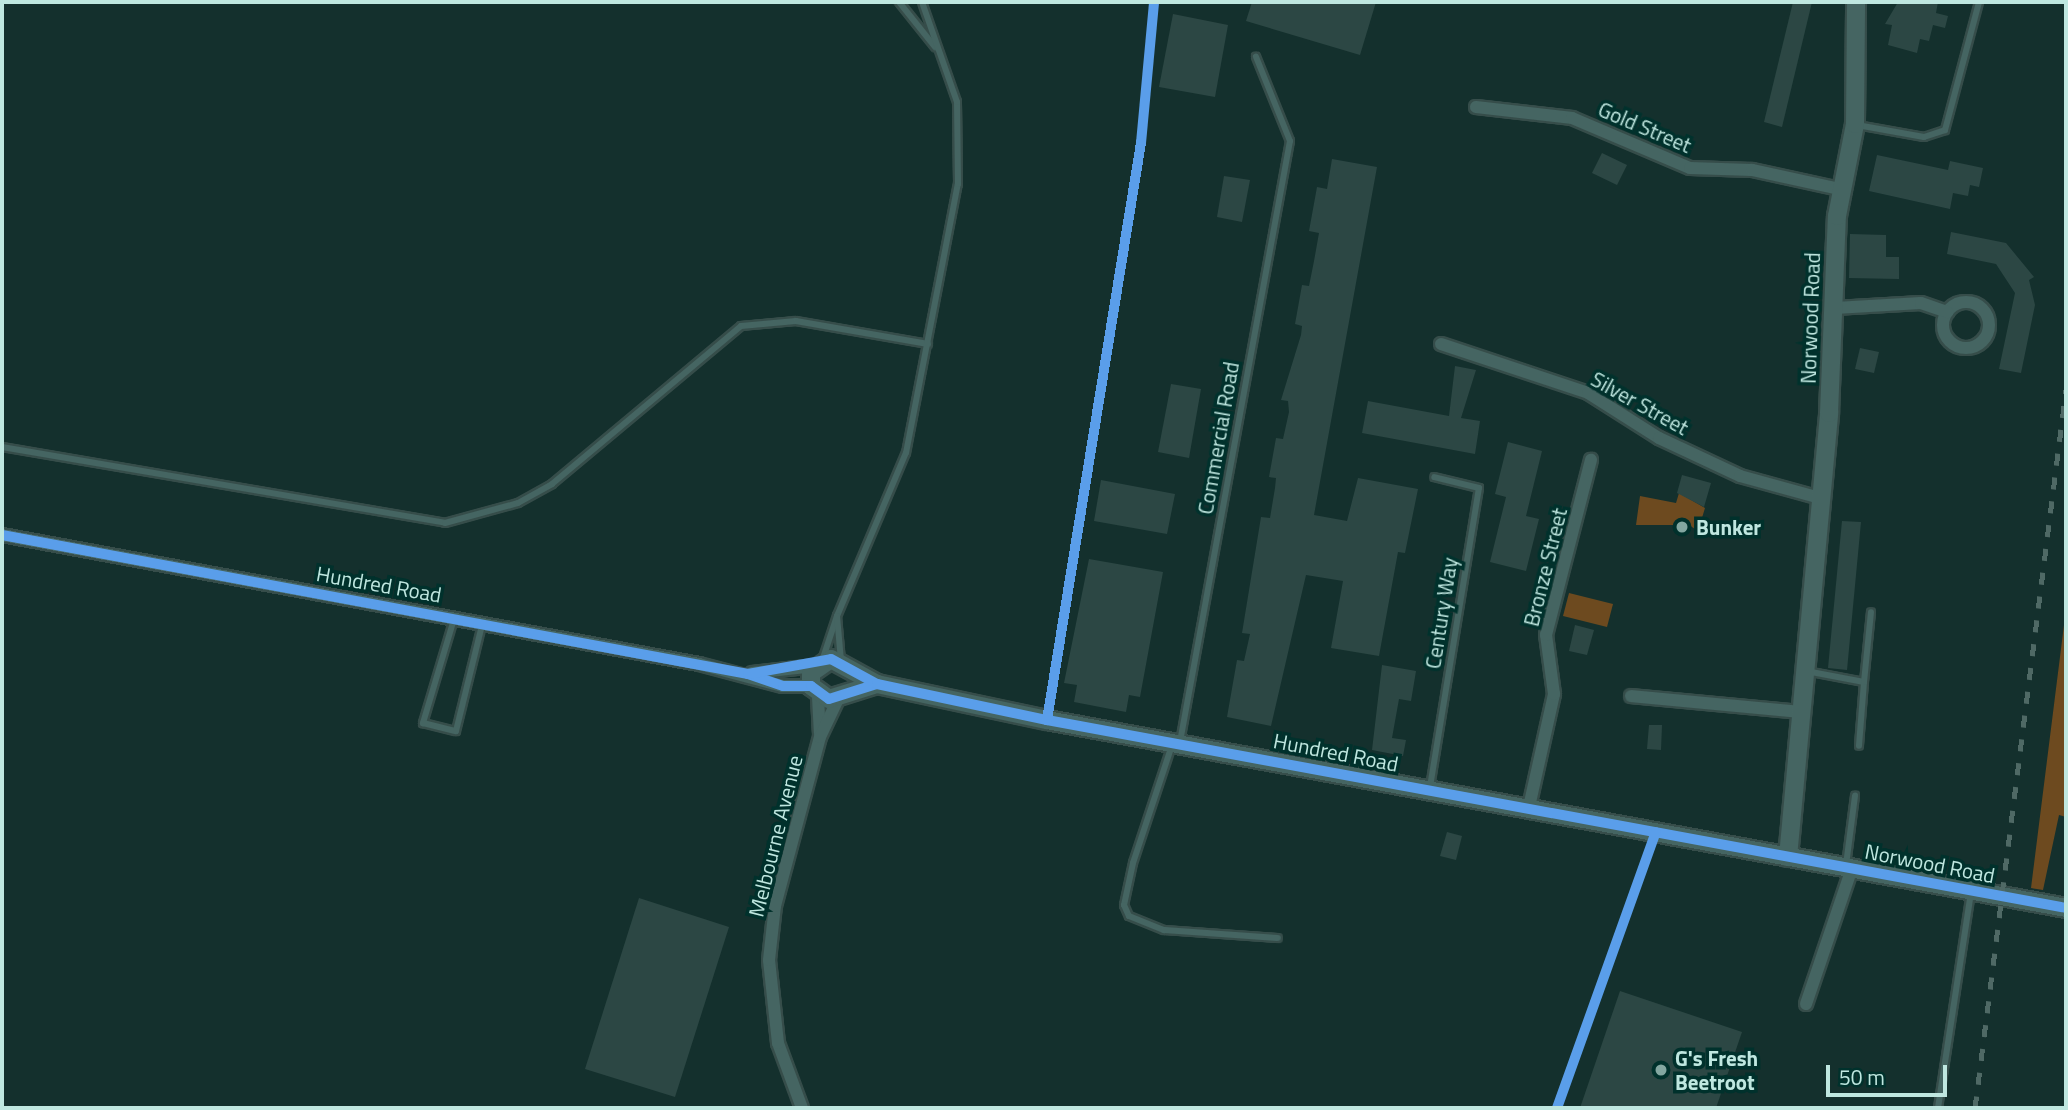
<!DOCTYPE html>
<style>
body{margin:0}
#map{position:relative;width:2068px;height:1110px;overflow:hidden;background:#14302d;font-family:"Titillium Web",sans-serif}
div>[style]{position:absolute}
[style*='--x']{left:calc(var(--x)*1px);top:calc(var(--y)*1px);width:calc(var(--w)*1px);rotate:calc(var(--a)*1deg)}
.green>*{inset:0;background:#6d4a1f}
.building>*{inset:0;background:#2c4744}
.roads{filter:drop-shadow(2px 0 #364d4a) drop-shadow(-2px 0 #364d4a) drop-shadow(0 2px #364d4a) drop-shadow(0 -2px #364d4a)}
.lane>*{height:6px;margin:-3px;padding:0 3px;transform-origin:3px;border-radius:3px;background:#456562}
.street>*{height:12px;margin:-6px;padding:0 6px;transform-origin:6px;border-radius:6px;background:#456562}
.street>.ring{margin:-6px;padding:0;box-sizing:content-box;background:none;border:12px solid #456562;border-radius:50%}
.secondary>*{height:18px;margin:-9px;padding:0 9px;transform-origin:9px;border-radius:9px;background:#456562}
.rail>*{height:5px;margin-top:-2.5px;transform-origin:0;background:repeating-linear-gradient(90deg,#4f6965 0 12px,transparent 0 24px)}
.cycleway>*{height:10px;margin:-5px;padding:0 5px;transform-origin:5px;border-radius:5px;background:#5a9eea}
.dots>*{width:19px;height:19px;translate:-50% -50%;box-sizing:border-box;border:4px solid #00312c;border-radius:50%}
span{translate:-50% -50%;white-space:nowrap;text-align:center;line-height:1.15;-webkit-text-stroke:7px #00312c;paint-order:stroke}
.street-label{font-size:21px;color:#bfe7e0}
.poi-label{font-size:21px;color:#bfe7e0;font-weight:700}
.left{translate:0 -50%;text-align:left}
.frame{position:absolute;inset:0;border:4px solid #bfe7e0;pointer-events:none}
.scale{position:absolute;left:1826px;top:1065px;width:121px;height:32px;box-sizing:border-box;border:4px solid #bfe7e0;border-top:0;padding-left:9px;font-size:21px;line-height:24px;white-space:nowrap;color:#bfe7e0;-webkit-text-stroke:5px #00312c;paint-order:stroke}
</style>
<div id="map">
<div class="green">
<div style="clip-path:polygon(1679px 493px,1705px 508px,1698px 531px,1689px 525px,1636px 525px,1640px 496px,1676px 503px)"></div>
<div style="clip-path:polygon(1569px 593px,1613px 604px,1607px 627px,1563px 616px)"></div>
<div style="clip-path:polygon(2066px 609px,2066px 817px,2059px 815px,2043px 890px,2031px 888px)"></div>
</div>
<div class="building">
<div style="clip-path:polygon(1252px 2px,1376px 2px,1360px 55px,1246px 21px)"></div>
<div style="clip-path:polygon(1793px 2px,1812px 2px,1782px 127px,1764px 122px)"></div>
<div style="clip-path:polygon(1898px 2px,1938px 2px,1936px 13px,1948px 16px,1945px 28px,1933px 25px,1929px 41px,1920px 39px,1917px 53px,1888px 45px,1892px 25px,1885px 24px)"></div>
<div style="clip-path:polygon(1173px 14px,1228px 25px,1215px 97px,1159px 87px)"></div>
<div style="clip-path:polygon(1602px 153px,1627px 165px,1617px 185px,1592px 173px)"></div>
<div style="clip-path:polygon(1877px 155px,1948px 170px,1950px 161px,1983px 168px,1979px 187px,1970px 185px,1968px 196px,1953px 193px,1950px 209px,1869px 191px)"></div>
<div style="clip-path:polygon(1332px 159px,1377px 167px,1314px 515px,1347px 521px,1358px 478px,1418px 489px,1405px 553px,1398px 552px,1379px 656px,1331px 648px,1343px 581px,1306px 575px,1271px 726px,1227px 717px,1237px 660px,1244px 661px,1250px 634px,1242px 633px,1261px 517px,1270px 518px,1275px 488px,1276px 478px,1269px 477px,1276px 438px,1283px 439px,1289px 412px,1288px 401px,1281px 400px,1301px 335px,1302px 326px,1295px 324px,1302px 285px,1309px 286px,1314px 261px,1319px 233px,1309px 231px,1317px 187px,1327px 189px)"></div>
<div style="clip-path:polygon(1224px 176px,1250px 180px,1242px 222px,1217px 217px)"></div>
<div style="clip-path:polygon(1951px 232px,2006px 243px,2034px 277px,2029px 280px,2035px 305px,2021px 373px,1999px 369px,2015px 293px,1996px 264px,1947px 254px)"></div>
<div style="clip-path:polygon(1850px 234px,1886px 235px,1886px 257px,1899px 257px,1899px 279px,1849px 278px)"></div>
<div style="clip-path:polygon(1860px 348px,1879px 352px,1874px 373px,1855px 369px)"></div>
<div style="clip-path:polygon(1455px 366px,1476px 370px,1461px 418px,1480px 421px,1475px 454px,1362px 433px,1368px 401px,1449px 416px)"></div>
<div style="clip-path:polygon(1171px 384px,1201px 389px,1189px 458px,1158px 452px)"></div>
<div style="clip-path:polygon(1508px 442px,1542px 451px,1526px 516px,1539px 519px,1526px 571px,1490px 562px,1506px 497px,1495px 494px)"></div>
<div style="clip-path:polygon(1682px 475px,1711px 483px,1704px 507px,1677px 493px)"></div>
<div style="clip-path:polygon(1101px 480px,1175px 494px,1167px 534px,1094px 521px)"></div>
<div style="clip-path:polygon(1842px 521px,1861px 522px,1847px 670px,1828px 668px)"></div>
<div style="clip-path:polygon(1089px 559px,1163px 572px,1140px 697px,1129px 695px,1126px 712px,1074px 702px,1077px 685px,1064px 683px)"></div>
<div style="clip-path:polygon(1575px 625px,1594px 630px,1587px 655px,1569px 651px)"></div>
<div style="clip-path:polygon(1382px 665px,1416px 671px,1411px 701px,1399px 699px,1392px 738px,1406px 740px,1403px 756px,1372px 750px)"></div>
<div style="clip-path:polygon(1649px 725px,1662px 725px,1661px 750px,1647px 749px)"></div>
<div style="clip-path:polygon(1447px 832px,1462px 836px,1456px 860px,1440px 856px)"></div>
<div style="clip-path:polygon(639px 898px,729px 927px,675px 1097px,585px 1069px)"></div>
<div style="clip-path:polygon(1620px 991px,1742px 1032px,1716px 1108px,1580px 1108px)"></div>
</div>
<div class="roads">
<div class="lane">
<div style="--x:899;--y:2;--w:58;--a:51.3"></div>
<div style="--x:1857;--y:125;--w:68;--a:10.2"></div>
<div style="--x:1924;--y:137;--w:22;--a:-18"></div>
<div style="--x:1945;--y:130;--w:132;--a:-75.1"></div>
<div style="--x:2;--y:447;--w:449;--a:9.7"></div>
<div style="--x:445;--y:523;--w:76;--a:-15.3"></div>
<div style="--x:518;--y:503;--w:39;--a:-29"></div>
<div style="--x:552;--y:484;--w:246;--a:-39.9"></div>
<div style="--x:741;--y:326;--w:55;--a:-5.2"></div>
<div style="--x:796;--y:321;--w:134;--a:9.9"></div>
<div style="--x:837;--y:616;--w:177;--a:-67.1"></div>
<div style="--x:906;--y:453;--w:274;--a:-79.1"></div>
<div style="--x:958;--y:184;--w:82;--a:-90.7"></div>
<div style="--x:957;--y:102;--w:106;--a:-109.3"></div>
<div style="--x:454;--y:619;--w:109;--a:106.6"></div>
<div style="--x:423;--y:723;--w:34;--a:14"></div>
<div style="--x:456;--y:731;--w:109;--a:-76.2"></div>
<div style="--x:823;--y:658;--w:44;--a:-71.6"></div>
<div style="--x:837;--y:616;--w:45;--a:84.9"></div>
<div style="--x:1806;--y:671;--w:59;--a:10.7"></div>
<div style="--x:1864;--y:682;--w:64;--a:94.5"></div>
<div style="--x:1864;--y:682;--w:70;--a:-84.3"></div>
<div style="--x:1180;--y:742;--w:611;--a:-79.63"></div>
<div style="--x:1290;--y:141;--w:91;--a:-112"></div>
<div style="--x:1172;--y:745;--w:124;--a:108.3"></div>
<div style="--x:1133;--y:863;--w:43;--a:102.1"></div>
<div style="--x:1124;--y:905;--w:12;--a:66"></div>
<div style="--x:1129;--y:916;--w:38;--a:22"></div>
<div style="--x:1164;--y:930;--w:114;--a:4"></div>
<div style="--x:1430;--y:787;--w:303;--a:-80.7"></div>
<div style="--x:1479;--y:488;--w:46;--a:-166.3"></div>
<div style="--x:1846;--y:865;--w:70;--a:-82.6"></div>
<div style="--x:1938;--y:1108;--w:219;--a:-81.3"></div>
</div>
<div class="street">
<div style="--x:1476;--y:107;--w:97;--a:6.5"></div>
<div style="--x:1572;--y:118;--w:128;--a:23"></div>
<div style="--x:1690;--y:168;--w:62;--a:1.8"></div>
<div style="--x:1752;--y:170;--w:90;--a:12.2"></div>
<div class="ring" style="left:1943px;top:302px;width:34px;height:34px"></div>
<div style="--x:1835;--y:308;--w:86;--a:-3.3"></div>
<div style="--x:1921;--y:303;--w:28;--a:19"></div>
<div style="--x:1441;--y:344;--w:155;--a:18.4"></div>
<div style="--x:1588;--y:393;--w:84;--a:32.4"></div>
<div style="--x:1659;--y:438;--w:89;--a:25.1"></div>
<div style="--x:1740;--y:476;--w:83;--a:15.4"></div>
<div style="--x:2;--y:535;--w:709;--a:10.49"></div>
<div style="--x:699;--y:664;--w:87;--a:14.7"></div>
<div style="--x:783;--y:686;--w:28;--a:0"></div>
<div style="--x:752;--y:673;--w:63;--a:-6.3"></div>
<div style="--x:1631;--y:696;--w:170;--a:5.4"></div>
<div style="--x:818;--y:697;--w:36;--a:87"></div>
<div style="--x:1529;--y:807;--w:116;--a:-77.5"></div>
<div style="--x:1554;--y:694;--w:60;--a:-97.7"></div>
<div style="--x:1546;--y:635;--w:181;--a:-75.6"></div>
<div style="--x:1806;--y:1004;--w:144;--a:-71.3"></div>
<div style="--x:802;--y:1108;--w:69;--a:-110.3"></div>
<div style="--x:778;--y:1043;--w:83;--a:-96.2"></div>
<div style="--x:769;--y:960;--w:54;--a:-83.7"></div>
<div style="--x:775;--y:906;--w:175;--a:-75.1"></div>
<div style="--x:820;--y:737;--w:44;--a:-64.6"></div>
</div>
<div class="secondary">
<div style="--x:877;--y:684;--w:50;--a:162.6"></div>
<div style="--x:829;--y:699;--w:22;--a:-144"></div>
<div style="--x:811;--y:686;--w:13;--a:-90"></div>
<div style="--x:811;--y:673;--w:24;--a:-35"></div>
<div style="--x:831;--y:659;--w:52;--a:28.5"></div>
<div style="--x:877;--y:684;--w:174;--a:12"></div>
<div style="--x:1047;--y:720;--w:1036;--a:10.45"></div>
<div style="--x:1788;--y:857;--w:446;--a:-84.7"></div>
<div style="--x:1829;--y:413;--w:197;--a:-87.7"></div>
<div style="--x:1837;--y:216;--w:94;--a:-78.9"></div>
<div style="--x:1855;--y:124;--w:122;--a:-89.5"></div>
</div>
</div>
<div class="rail">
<div style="--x:1975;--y:1108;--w:724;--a:-82.78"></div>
</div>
<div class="cycleway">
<div style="--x:2;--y:535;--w:759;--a:10.55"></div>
<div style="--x:748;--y:674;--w:37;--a:19"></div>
<div style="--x:783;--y:686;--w:28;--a:0"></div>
<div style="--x:811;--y:686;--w:22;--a:36"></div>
<div style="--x:829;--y:699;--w:50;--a:-17.4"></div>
<div style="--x:748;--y:674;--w:84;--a:-10.2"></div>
<div style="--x:831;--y:659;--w:52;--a:28.5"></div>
<div style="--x:877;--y:684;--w:174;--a:12"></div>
<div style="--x:1047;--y:720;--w:1036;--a:10.45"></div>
<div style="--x:1047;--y:720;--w:585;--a:-80.75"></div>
<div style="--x:1141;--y:143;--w:142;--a:-84.7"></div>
<div style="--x:1557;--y:1108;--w:293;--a:-70.3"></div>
</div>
<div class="dots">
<div style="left:1682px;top:527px;background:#83a7a1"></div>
<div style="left:1661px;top:1070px;background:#83a7a1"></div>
</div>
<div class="street-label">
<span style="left:1645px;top:127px;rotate:23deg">Gold Street</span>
<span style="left:1810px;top:318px;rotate:-88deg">Norwood Road</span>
<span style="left:1640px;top:403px;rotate:29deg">Silver Street</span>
<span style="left:1218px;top:438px;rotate:-80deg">Commercial Road</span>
<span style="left:1545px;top:567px;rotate:-76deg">Bronze Street</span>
<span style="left:379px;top:584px;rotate:10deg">Hundred Road</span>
<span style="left:1441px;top:613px;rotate:-81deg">Century Way</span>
<span style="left:1336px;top:752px;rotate:11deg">Hundred Road</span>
<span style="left:775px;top:836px;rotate:-76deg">Melbourne Avenue</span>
<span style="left:1930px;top:863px;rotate:11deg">Norwood Road</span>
</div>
<div class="poi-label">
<span class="left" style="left:1696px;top:527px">Bunker</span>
<span class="left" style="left:1675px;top:1070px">G's Fresh<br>Beetroot</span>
</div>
<div class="frame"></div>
<div class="scale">50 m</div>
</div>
